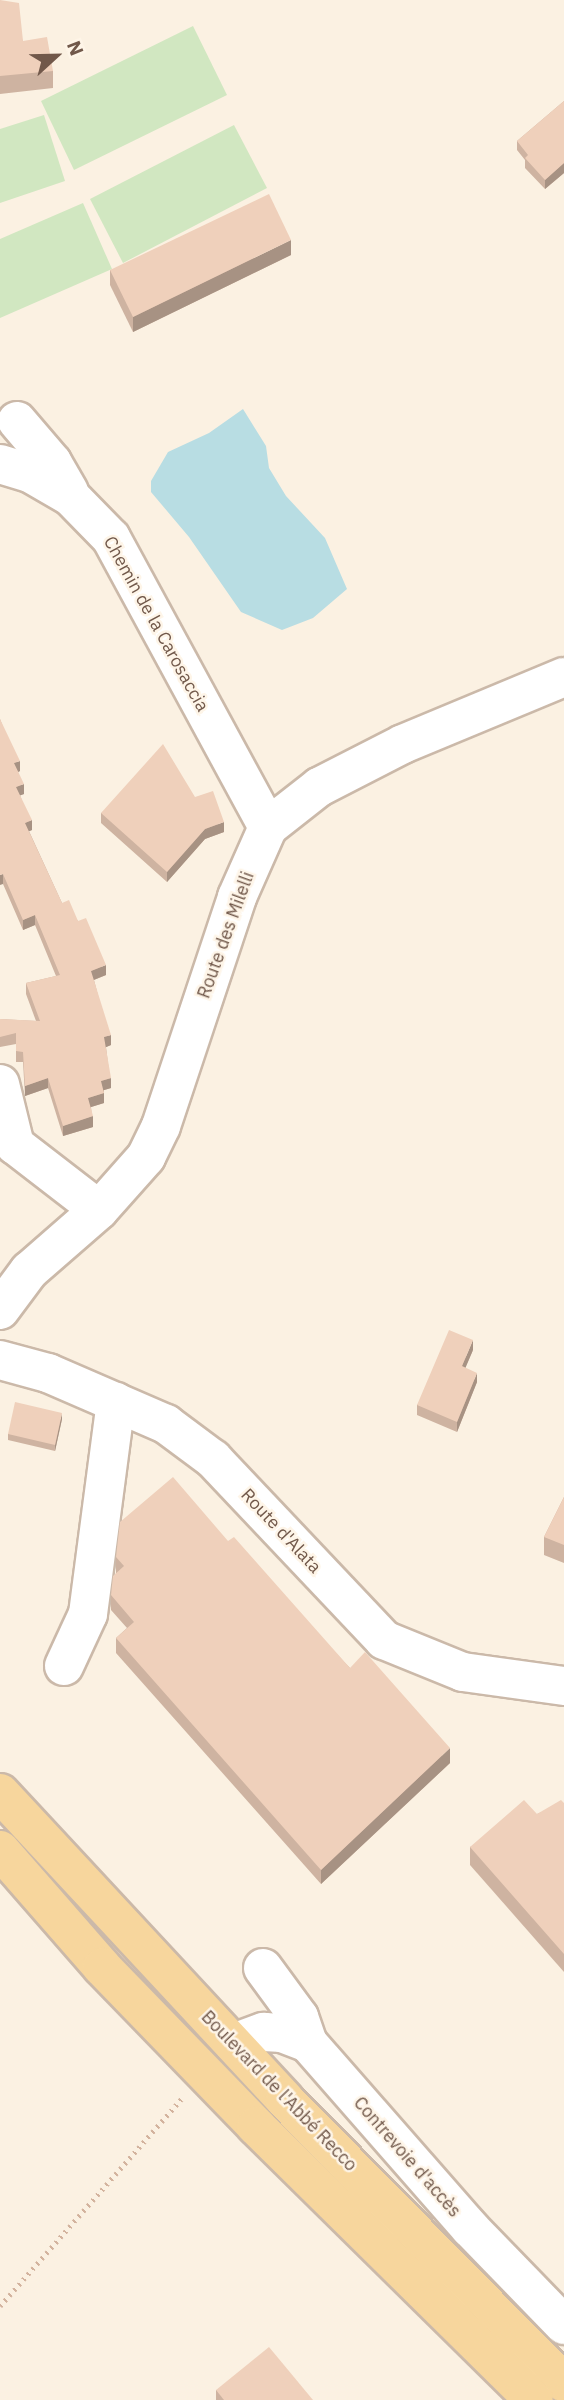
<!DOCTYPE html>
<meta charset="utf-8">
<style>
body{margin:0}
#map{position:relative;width:564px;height:2400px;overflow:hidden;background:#fbf1e2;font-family:"IBM Plex Sans",sans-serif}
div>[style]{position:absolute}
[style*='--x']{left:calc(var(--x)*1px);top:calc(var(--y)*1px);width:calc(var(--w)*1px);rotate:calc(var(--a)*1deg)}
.green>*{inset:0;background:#d1e7c1}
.water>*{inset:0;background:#b8dde3}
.path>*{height:4.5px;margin-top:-2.25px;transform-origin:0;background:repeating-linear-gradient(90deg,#d3b39e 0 2px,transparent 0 7px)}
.roads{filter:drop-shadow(2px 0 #cbb9a9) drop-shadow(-2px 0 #cbb9a9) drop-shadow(0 2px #cbb9a9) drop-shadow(0 -2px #cbb9a9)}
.minor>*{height:38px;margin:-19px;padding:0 19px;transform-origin:19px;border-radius:19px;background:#fff}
.major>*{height:38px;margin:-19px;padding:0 19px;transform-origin:19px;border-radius:19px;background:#f7d69d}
.wall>*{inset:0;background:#ceb3a1}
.shaded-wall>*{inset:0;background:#a79283}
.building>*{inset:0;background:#efd0bb}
span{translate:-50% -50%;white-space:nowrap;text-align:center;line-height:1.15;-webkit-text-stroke:5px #fef5e8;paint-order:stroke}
.street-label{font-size:18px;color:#71584a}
.north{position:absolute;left:21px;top:21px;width:70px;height:70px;-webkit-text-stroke:5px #fef5e8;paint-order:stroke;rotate:68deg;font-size:19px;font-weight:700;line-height:28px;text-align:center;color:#71584a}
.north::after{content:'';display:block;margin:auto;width:24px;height:32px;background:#71584a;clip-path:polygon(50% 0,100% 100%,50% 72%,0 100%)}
</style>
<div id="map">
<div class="green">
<div style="clip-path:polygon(193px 26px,227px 95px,74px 170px,41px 101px)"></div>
<div style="clip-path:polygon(44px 115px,65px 181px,0 203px,0 129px)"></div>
<div style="clip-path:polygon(234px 125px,267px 188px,123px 263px,90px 199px)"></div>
<div style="clip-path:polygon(83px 203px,112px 269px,0 318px,0 239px)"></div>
</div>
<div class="water">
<div style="clip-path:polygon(243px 409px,266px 446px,269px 468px,286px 496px,325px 538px,347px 589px,313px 618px,282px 630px,241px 612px,189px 537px,151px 492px,151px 481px,168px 452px,209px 433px)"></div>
</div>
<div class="path">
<div style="--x:0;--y:2306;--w:276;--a:-48.8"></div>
</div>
<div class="roads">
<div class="minor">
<div style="--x:17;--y:421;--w:54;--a:49.5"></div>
<div style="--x:52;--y:462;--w:34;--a:60"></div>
<div style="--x:0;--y:464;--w:31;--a:17"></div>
<div style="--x:30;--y:473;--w:48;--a:30.3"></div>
<div style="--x:71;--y:497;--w:57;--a:45.7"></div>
<div style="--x:111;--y:538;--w:329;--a:61.5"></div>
<div style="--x:0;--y:1084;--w:63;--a:76.2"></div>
<div style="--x:15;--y:1145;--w:106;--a:37.7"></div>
<div style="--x:0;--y:1310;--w:49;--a:-53.4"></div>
<div style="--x:29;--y:1271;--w:93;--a:-41.1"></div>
<div style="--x:99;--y:1210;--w:71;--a:-48.4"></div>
<div style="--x:146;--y:1157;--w:34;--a:-64"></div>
<div style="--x:161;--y:1126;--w:241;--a:-71.6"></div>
<div style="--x:237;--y:897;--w:77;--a:-66.1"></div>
<div style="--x:268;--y:827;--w:65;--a:-38.1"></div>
<div style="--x:319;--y:787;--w:94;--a:-27.1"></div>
<div style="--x:403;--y:744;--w:174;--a:-22.6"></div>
<div style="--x:0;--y:1360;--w:50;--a:15.2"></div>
<div style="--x:48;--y:1373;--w:129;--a:23.4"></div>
<div style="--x:166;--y:1424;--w:59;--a:36.7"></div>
<div style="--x:213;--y:1459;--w:249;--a:46.6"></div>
<div style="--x:384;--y:1640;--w:85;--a:22.1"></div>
<div style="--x:463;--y:1672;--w:102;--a:7.9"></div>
<div style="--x:64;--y:1666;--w:57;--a:-65.2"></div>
<div style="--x:88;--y:1614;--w:214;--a:-82.5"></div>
<div style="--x:263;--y:1968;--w:61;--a:53.7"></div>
<div style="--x:299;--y:2017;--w:28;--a:71"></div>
<div style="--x:233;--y:2043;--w:33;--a:-20"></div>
<div style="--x:264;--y:2032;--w:18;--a:3"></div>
<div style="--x:282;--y:2033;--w:28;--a:21"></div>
<div style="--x:308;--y:2043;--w:246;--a:48.8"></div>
<div style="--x:470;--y:2228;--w:135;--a:45.9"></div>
</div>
<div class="major">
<div style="--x:0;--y:1793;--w:419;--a:47.1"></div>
<div style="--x:285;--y:2100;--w:397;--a:45.4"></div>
<div style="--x:0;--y:1850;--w:155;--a:48.9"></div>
<div style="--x:102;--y:1967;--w:221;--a:45.9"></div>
<div style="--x:256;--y:2126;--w:390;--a:44.6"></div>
</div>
</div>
<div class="wall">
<div style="clip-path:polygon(0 0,23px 41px,53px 71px,53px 88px,0 94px)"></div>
<div style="clip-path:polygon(564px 101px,564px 173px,545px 189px,525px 168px,525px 160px,517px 150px,517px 141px)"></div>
<div style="clip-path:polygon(291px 255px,133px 332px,110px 285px,110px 270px)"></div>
<div style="clip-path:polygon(0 719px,20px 771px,18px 772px,24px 794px,20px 795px,32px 830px,29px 831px,62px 903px,78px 921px,106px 975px,94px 980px,111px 1045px,106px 1047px,111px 1088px,104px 1090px,104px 1103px,91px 1107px,93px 1127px,63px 1136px,48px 1088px,25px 1096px,23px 1062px,16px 1062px,16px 1044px,0 1047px,0 1019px,36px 1021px,26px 994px,26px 983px,56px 976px,35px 925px,23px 930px,3px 884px)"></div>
<div style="clip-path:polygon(195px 797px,224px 832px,205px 839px,167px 882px,101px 823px,101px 813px)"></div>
<div style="clip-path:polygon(473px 1350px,465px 1368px,477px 1382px,457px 1432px,417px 1415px,417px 1405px)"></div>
<div style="clip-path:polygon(62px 1419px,55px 1451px,8px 1440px,8px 1434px)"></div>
<div style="clip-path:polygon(564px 1497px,564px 1563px,544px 1555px,544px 1537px)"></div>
<div style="clip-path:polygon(228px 1541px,350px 1668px,450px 1763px,321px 1884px,116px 1653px,116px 1638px,127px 1628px,111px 1610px,111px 1595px,116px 1573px,116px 1557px)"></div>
<div style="clip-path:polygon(564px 1803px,564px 1972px,470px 1865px,470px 1847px,537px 1814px)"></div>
<div style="clip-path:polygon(216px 2390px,313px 2400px,216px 2400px)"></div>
</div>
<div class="shaded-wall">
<div style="clip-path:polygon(564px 163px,564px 173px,545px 189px,545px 180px)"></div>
<div style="clip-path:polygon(291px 240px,291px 255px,133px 332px,133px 317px)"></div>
<div style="clip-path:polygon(20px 761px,20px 771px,14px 774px,14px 763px)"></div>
<div style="clip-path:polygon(24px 784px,24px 794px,16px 797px,16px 787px)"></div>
<div style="clip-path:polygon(32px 820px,32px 830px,25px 833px,25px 823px)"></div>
<div style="clip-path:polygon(224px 822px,224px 832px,205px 839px,167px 882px,167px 872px,205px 829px)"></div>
<div style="clip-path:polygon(3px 874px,3px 884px,0 885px,0 875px)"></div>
<div style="clip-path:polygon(35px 915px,35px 925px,23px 930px,23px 920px)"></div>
<div style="clip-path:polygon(106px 965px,106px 975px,91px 981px,91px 971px)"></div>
<div style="clip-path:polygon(111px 1035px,111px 1045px,104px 1048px,104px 1037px)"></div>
<div style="clip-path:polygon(48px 1078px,48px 1088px,25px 1096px,25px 1086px)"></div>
<div style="clip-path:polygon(111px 1078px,111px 1088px,101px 1091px,101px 1081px)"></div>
<div style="clip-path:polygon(104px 1093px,104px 1103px,88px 1108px,88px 1098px)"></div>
<div style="clip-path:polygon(93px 1116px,93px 1127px,63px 1136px,63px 1126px)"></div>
<div style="clip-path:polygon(473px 1340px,473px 1350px,462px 1376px,462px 1366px)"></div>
<div style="clip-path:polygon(477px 1373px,477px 1382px,457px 1432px,457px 1422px)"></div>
<div style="clip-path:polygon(62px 1413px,62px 1419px,55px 1451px,55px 1445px)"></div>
<div style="clip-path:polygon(450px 1748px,450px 1763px,321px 1884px,321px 1870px)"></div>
</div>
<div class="building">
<div style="clip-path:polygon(0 0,19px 3px,23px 41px,47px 37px,53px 71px,0 76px)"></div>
<div style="clip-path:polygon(564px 101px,564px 163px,545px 180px,525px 158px,528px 155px,517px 141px)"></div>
<div style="clip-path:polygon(269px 194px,291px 240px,133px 317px,110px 270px)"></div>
<div style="clip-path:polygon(0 719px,20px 761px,14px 763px,24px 784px,16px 787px,32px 820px,25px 823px,62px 903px,69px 900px,78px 921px,86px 918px,106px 965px,91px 971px,111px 1035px,104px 1037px,111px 1078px,101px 1081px,104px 1093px,88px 1098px,93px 1116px,63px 1126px,48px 1078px,25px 1086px,23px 1052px,16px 1051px,16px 1033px,0 1037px,0 1019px,40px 1021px,26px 983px,60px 975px,35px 915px,23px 920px,3px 874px,0 875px)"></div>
<div style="clip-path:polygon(163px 744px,195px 797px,213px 791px,224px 822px,205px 829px,167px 872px,101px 813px)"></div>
<div style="clip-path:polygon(449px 1330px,473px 1340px,462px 1366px,477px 1373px,457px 1422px,417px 1405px)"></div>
<div style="clip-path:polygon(15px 1402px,62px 1413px,55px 1445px,8px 1434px)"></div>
<div style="clip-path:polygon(173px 1477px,228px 1541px,234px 1537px,350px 1668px,365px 1652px,450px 1748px,321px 1870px,116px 1638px,134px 1622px,111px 1595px,113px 1576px,124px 1566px,116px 1557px,120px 1522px)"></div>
<div style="clip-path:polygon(564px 1497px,564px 1545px,544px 1537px)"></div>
<div style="clip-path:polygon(524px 1800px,537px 1814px,561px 1800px,564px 1803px,564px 1954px,470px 1847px)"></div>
<div style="clip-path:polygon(269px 2347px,313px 2400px,224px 2400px,216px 2390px)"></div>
</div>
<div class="street-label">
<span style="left:156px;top:624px;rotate:61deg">Chemin de la Carosaccia</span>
<span style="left:226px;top:935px;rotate:-70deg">Route des Milelli</span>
<span style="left:281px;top:1531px;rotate:47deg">Route d'Alata</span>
<span style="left:279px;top:2091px;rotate:46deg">Boulevard de l'Abbé Recco</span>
<span style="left:407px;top:2157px;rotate:49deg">Contrevoie d'accès</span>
</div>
<div class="north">N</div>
</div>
